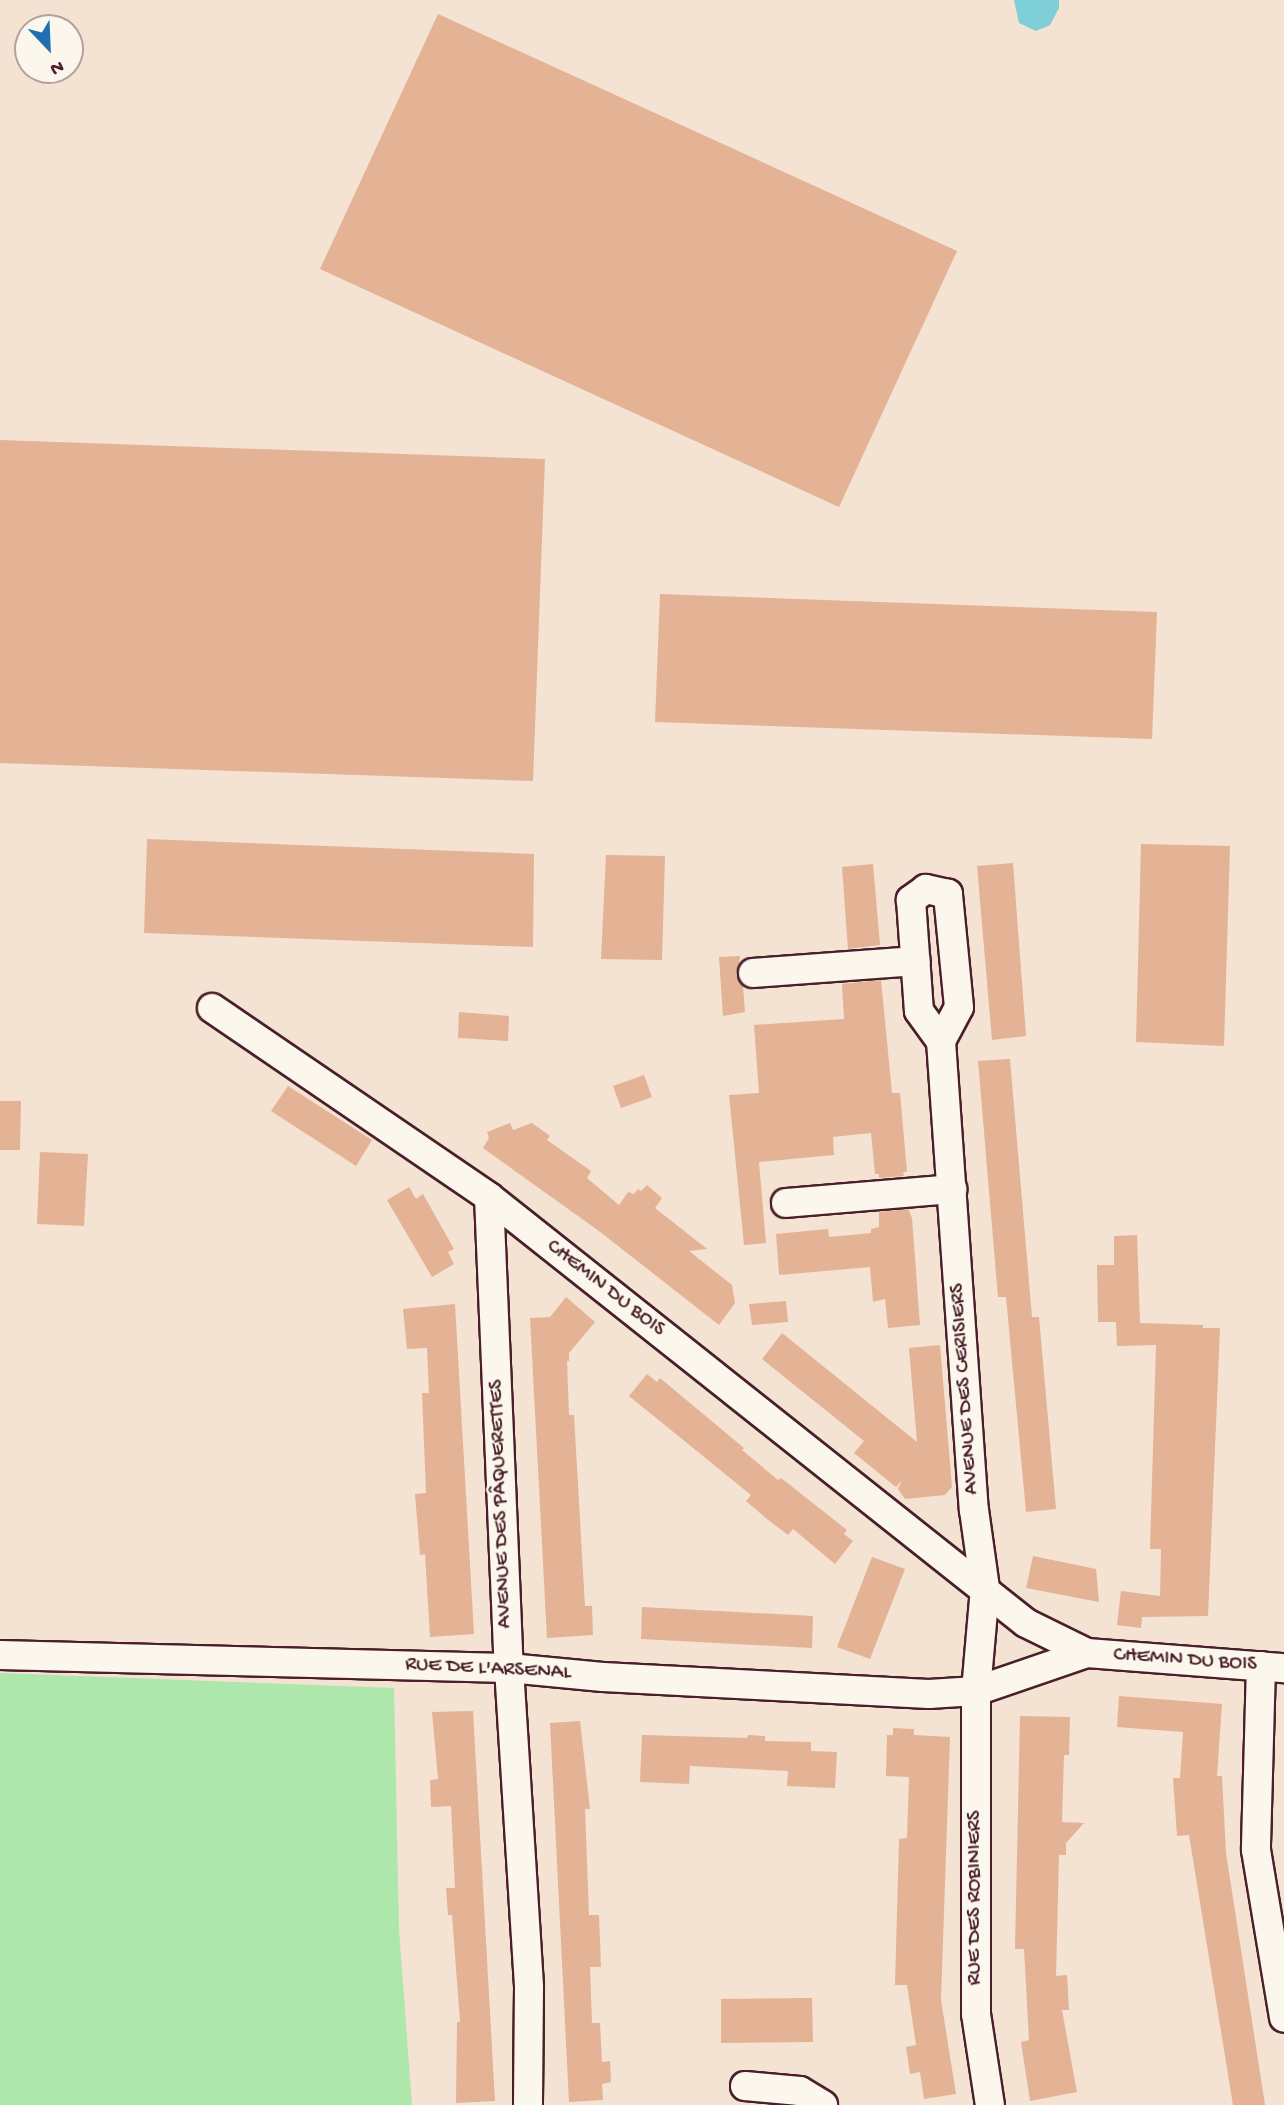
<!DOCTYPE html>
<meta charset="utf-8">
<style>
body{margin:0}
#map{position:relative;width:1284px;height:2105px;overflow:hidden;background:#f4e2d2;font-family:"Gochi Hand",sans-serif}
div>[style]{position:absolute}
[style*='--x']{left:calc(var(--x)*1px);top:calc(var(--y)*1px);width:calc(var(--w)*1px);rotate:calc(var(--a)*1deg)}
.green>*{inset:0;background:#ade7ac}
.water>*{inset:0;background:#7ecfd8}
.building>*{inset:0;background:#e4b295}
.roads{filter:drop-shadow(2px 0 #4a1f2b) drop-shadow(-2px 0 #4a1f2b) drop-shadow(0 2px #4a1f2b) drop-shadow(0 -2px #4a1f2b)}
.minor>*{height:28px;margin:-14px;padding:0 14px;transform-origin:14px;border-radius:14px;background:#fbf7ec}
span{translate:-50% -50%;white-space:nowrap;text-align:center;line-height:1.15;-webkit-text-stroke:5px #fbf7ec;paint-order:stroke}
.street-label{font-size:21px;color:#4a1f2b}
.north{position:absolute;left:14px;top:14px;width:70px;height:70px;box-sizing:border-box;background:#fbf7ec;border:2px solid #b4a19f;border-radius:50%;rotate:157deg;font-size:19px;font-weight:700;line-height:28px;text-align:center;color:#4a1f2b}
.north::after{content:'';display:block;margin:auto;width:24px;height:32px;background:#1f6fb2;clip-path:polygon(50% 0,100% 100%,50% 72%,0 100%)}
</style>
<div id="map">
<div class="green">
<div style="clip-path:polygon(0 1673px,394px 1688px,399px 1930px,412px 2105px,0 2105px)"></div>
</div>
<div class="water">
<div style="clip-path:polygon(1014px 0,1059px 0,1059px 8px,1050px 25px,1036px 31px,1019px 23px)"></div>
</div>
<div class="building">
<div style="clip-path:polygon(438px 14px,957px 251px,839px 507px,320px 269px)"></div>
<div style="clip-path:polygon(0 440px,545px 459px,533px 781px,0 763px)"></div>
<div style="clip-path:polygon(660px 594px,1157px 612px,1152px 739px,655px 722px)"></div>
<div style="clip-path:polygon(147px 839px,534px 854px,533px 947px,144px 933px)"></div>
<div style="clip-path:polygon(1141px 844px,1230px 846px,1224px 1046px,1136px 1042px)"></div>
<div style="clip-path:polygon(606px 855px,665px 856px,662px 960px,601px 959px)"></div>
<div style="clip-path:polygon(1013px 863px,1026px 1036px,992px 1040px,977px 866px)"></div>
<div style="clip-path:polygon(873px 864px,880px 945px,848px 949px,842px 867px)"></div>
<div style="clip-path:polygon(740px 956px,737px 975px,743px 986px,745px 1012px,723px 1016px,719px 957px)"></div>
<div style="clip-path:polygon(881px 980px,892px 1093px,900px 1093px,907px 1172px,903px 1172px,904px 1176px,879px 1178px,879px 1174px,875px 1174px,871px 1133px,833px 1137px,834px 1155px,759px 1162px,766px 1243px,744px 1245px,729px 1095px,759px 1093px,754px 1025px,844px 1019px,842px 984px)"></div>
<div style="clip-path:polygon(459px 1012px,509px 1016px,508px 1041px,458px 1038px)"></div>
<div style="clip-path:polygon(1010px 1059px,1032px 1317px,1039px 1317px,1056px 1509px,1026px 1512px,1006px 1297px,998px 1297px,978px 1061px)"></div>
<div style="clip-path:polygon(644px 1075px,652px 1097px,621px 1108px,613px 1086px)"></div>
<div style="clip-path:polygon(288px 1086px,372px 1140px,356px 1166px,271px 1111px)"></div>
<div style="clip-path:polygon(0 1101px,21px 1101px,20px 1150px,0 1150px)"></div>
<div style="clip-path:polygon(510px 1123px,513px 1130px,532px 1123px,550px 1136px,547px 1140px,591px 1171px,587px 1178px,619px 1205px,628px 1192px,634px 1194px,638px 1189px,641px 1191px,647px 1185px,662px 1198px,655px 1208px,707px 1249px,689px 1251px,732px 1285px,735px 1303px,719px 1325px,599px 1231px,483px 1148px,489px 1138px,487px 1132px)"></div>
<div style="clip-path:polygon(40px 1152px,88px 1154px,84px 1226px,37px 1224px)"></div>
<div style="clip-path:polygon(409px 1187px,416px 1199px,423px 1194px,454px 1249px,448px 1252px,454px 1264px,432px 1277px,387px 1200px)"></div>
<div style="clip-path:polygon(908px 1209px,912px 1218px,920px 1325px,888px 1328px,885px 1299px,873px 1302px,870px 1267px,779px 1275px,776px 1234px,828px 1229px,829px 1237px,871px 1233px,871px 1229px,879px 1227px,879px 1212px)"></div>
<div style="clip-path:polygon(1137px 1235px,1140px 1323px,1203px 1325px,1203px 1328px,1220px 1328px,1208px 1616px,1142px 1617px,1141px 1628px,1117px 1625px,1121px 1591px,1160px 1596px,1161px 1549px,1150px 1549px,1156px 1345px,1117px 1346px,1116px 1322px,1098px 1322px,1097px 1265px,1114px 1265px,1114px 1236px)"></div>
<div style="clip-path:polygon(566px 1297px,595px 1322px,569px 1353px,569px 1361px,567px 1361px,569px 1415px,574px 1415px,585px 1606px,592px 1606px,593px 1635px,547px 1638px,530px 1318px,550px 1317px)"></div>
<div style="clip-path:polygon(786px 1301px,788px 1322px,752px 1325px,749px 1304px)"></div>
<div style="clip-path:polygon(455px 1304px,474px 1634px,430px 1637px,425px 1554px,420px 1555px,415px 1494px,426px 1493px,422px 1393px,429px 1393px,427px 1348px,407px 1349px,403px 1309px)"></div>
<div style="clip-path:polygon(782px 1333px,917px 1442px,909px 1348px,940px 1345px,952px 1487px,945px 1495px,905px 1499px,898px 1489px,902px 1480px,896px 1487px,854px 1453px,864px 1441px,762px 1359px)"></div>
<div style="clip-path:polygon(647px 1374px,657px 1382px,660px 1378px,744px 1448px,742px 1450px,778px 1480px,781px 1478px,847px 1530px,844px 1534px,853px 1541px,835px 1564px,793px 1529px,788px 1535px,767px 1519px,746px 1501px,751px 1495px,629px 1396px)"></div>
<div style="clip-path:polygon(1033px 1556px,1096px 1569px,1099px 1602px,1026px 1588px)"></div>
<div style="clip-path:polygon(872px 1557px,905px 1569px,870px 1659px,837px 1647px)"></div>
<div style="clip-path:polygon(642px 1607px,813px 1616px,812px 1648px,641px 1639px)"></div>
<div style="clip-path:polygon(1119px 1696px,1222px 1704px,1217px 1776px,1222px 1776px,1226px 1853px,1265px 2105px,1233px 2105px,1189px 1835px,1177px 1836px,1173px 1778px,1180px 1778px,1183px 1732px,1117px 1727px)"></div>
<div style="clip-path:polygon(473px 1711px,495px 2101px,456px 2103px,457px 2022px,460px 2022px,452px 1915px,448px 1915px,446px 1888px,455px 1888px,451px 1806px,431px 1807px,430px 1780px,438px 1779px,432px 1712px)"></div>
<div style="clip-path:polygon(1020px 1716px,1070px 1717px,1069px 1755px,1064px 1755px,1062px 1822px,1084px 1823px,1066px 1843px,1066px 1855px,1059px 1855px,1056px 1976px,1067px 1975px,1069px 2010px,1062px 2010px,1077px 2092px,1030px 2101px,1021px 2042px,1029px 2040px,1024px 1949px,1015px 1949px)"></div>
<div style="clip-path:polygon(580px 1721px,590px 1809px,585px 1809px,589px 1915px,599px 1915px,601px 1967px,590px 1967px,592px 2023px,600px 2023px,602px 2062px,610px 2061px,611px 2082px,602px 2084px,603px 2100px,569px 2102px,550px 1723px)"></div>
<div style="clip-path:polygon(893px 1728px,914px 1729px,914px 1735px,950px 1737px,941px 2000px,956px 2094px,924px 2099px,920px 2072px,910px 2074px,906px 2047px,916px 2045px,907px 1985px,895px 1985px,899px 1839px,907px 1838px,909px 1777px,886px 1776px,887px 1735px,893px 1735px)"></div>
<div style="clip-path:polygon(642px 1735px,747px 1738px,748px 1735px,765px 1736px,765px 1741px,811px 1742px,811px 1751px,837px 1752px,835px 1788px,787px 1786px,788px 1771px,690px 1766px,689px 1784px,640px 1782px)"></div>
<div style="clip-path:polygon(812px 1998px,813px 2042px,721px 2043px,721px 1999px)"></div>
</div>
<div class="roads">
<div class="minor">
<div style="--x:753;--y:973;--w:163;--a:-4.2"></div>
<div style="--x:212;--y:1008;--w:335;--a:34.3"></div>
<div style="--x:489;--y:1197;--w:685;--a:38.42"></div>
<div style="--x:1026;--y:1623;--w:68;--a:26.2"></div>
<div style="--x:1087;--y:1653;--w:198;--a:4.4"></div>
<div style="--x:941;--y:1041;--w:38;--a:-62"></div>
<div style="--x:959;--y:1007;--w:114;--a:-95.6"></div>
<div style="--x:948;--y:894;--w:23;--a:-167"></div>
<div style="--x:926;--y:889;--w:19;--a:144"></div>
<div style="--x:911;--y:900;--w:111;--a:85.9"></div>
<div style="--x:919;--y:1011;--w:37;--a:54"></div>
<div style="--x:941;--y:1041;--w:470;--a:86"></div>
<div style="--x:974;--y:1510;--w:79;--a:82"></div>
<div style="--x:985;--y:1588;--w:103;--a:95"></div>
<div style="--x:976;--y:1691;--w:323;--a:90"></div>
<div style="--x:976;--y:2014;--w:92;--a:81.3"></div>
<div style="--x:489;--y:1197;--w:471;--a:87.6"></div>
<div style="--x:509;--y:1668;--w:320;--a:86.4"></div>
<div style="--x:529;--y:1987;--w:118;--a:90.5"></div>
<div style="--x:786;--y:1203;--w:167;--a:-4.8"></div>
<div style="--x:0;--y:1655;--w:509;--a:1.46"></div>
<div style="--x:509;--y:1668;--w:94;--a:5.5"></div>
<div style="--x:603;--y:1677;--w:326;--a:3"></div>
<div style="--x:929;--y:1694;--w:47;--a:-3.7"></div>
<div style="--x:976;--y:1691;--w:117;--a:-18.9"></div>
<div style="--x:1261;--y:1666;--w:184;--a:91.6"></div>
<div style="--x:1256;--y:1850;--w:170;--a:80.5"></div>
<div style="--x:745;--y:2086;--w:55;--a:5.2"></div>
<div style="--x:800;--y:2091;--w:27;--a:31"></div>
</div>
</div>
<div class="street-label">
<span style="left:605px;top:1289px;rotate:38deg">CHEMIN DU BOIS</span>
<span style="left:966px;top:1389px;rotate:-94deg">AVENUE DES CERISIERS</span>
<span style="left:502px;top:1504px;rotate:-92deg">AVENUE DES PÂQUERETTES</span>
<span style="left:1185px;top:1661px;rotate:4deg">CHEMIN DU BOIS</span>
<span style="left:488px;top:1670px;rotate:3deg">RUE DE L'ARSENAL</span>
<span style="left:976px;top:1898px;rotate:-90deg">RUE DES ROBINIERS</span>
</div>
<div class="north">N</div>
</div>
